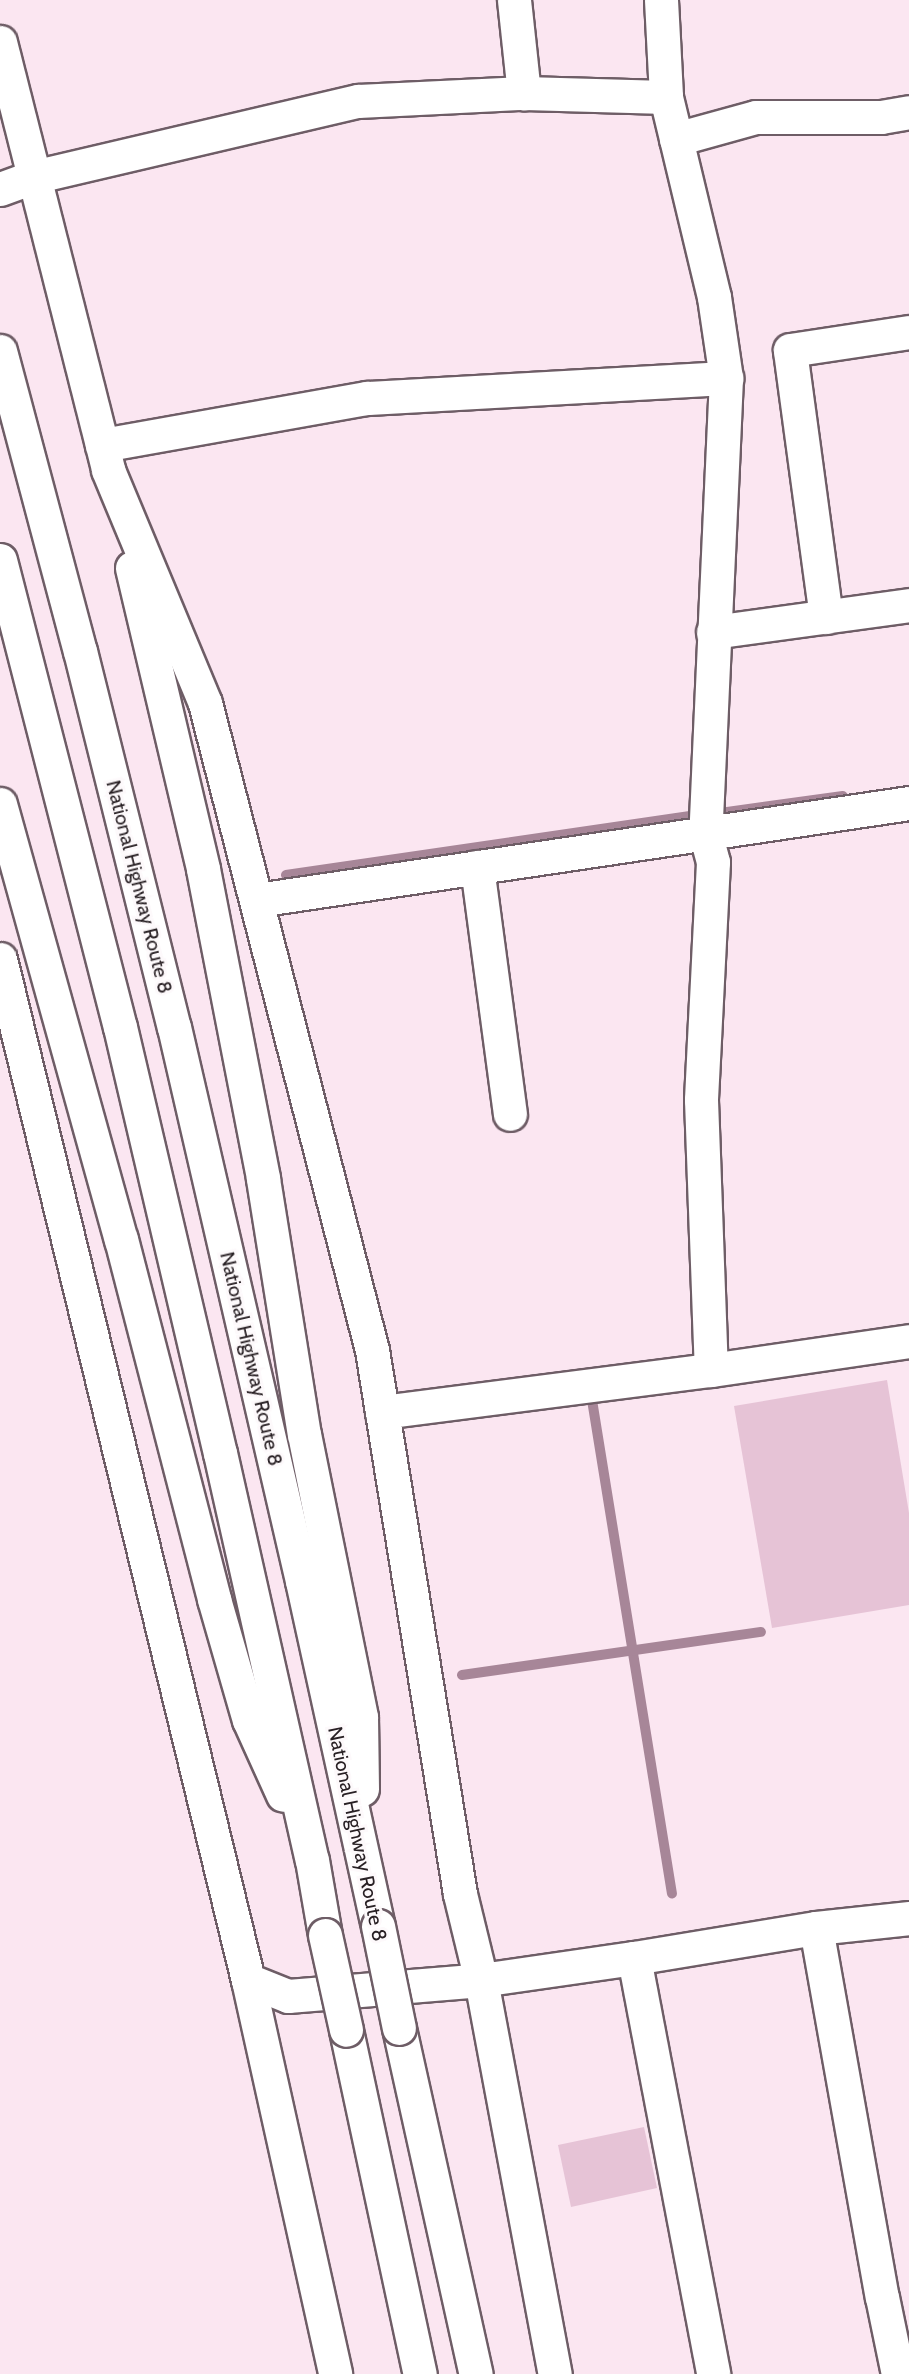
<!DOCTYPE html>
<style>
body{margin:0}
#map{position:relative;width:909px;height:2374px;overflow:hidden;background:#fbe6f1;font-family:Cabin,sans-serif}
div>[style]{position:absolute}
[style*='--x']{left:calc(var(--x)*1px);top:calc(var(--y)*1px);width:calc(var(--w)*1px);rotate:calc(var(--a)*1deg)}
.green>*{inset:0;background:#e6c3d6}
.stream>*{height:10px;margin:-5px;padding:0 5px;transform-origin:5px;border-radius:5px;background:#a78698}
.roads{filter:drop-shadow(2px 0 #6e5d66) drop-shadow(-2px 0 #6e5d66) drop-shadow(0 2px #6e5d66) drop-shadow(0 -2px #6e5d66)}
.street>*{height:33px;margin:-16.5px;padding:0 16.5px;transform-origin:16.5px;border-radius:16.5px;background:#fff}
.secondary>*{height:33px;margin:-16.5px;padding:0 16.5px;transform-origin:16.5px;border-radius:16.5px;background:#fff}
.highway>*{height:33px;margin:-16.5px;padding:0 16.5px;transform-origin:16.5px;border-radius:16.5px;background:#fff}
.bridges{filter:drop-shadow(2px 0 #6e5d66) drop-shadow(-2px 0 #6e5d66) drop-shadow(0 2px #6e5d66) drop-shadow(0 -2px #6e5d66)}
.highway-bridge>*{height:33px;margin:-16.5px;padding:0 16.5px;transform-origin:16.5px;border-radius:16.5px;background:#fff}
span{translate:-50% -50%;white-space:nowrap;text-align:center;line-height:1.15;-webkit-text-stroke:6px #fdf9fb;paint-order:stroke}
.street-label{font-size:20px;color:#282024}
</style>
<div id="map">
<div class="green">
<div style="clip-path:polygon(887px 1380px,909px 1513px,909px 1605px,772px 1628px,734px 1406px)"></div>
<div style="clip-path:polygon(644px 2127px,657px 2188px,571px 2207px,558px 2145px)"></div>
</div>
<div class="stream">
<div style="--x:720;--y:813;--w:124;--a:-7.9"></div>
<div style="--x:286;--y:875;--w:410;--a:-8.3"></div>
<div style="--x:592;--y:1400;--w:500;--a:80.8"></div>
<div style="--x:462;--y:1675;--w:302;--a:-8.2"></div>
</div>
<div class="roads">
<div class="street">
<div style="--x:514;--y:0;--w:94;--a:83.9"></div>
<div style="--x:661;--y:0;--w:97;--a:87"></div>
<div style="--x:666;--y:97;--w:206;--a:76.5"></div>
<div style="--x:714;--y:297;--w:82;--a:81.6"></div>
<div style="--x:726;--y:378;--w:454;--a:92.6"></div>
<div style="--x:705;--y:832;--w:31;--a:75"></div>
<div style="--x:713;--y:862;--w:238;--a:92.9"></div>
<div style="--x:701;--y:1100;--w:270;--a:87.9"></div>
<div style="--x:676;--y:139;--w:83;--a:-15.4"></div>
<div style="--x:756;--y:117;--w:125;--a:0"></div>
<div style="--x:881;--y:117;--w:28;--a:-10"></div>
<div style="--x:0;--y:189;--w:35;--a:-20"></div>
<div style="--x:33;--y:177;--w:334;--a:-13.2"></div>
<div style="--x:358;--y:101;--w:166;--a:-2.8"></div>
<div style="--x:524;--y:93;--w:142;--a:1.6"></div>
<div style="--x:102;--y:445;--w:269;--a:-10.1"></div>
<div style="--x:367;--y:398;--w:360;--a:-3.2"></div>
<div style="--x:826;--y:617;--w:269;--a:-97.7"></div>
<div style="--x:790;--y:350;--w:120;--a:-8.6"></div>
<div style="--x:713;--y:632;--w:198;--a:-7.8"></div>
<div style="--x:477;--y:867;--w:249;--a:82.4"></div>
<div style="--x:257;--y:900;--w:659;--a:-8.46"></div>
<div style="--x:382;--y:1412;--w:332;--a:-7.3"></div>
<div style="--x:711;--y:1370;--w:200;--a:-8.3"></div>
<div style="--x:816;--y:1928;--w:375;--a:79.9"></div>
<div style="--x:882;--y:2297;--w:79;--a:78.3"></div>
<div style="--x:634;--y:1958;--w:423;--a:79.2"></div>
</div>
<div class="secondary">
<div style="--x:248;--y:1980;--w:43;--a:21.8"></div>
<div style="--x:288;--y:1996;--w:194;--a:-4.7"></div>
<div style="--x:481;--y:1980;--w:155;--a:-8.2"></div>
<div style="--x:634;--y:1958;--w:184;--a:-9.4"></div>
<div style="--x:816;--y:1928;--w:94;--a:-6.1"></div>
</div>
<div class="highway">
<div style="--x:0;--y:42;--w:441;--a:75.8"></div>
<div style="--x:108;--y:470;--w:252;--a:67.4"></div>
<div style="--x:205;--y:703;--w:668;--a:75.53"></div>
<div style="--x:372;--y:1350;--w:551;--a:80.81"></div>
<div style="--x:460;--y:1894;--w:89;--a:76.3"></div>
<div style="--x:481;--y:1980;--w:401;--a:79.4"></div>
<div style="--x:0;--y:351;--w:310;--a:75.1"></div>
<div style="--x:80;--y:651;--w:388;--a:76"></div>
<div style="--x:174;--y:1027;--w:569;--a:76.99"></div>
<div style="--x:302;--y:1581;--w:353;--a:77.6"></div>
<div style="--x:0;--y:560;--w:482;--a:75.6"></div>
<div style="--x:120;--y:1027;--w:438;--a:76.8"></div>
<div style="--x:220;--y:1453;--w:417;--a:77.3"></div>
<div style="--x:312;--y:1860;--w:76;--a:80.2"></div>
<div style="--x:132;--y:568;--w:309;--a:76.7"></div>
<div style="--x:203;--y:869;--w:316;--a:79"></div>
<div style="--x:263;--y:1179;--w:258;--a:80.9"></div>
<div style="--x:304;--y:1434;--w:289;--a:78.6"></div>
<div style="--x:361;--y:1717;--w:72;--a:89.2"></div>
<div style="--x:0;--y:804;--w:452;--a:74.5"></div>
<div style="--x:121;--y:1239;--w:372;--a:75.5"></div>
<div style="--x:214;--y:1599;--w:126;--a:73.9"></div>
<div style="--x:249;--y:1720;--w:82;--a:65.6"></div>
<div style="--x:0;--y:959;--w:1051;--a:76.35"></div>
<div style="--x:248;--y:1980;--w:403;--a:77.5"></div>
<div style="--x:399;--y:2028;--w:354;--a:77.5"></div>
<div style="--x:346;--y:2030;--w:352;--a:77.9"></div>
</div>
</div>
<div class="bridges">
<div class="highway-bridge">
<div style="--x:378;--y:1926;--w:104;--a:78.4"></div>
<div style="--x:325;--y:1935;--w:97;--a:77.5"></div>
</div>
</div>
<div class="street-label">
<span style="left:139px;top:887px;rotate:76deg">National Highway Route 8</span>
<span style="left:251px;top:1359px;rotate:77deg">National Highway Route 8</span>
<span style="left:357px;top:1834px;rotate:78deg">National Highway Route 8</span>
</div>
</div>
